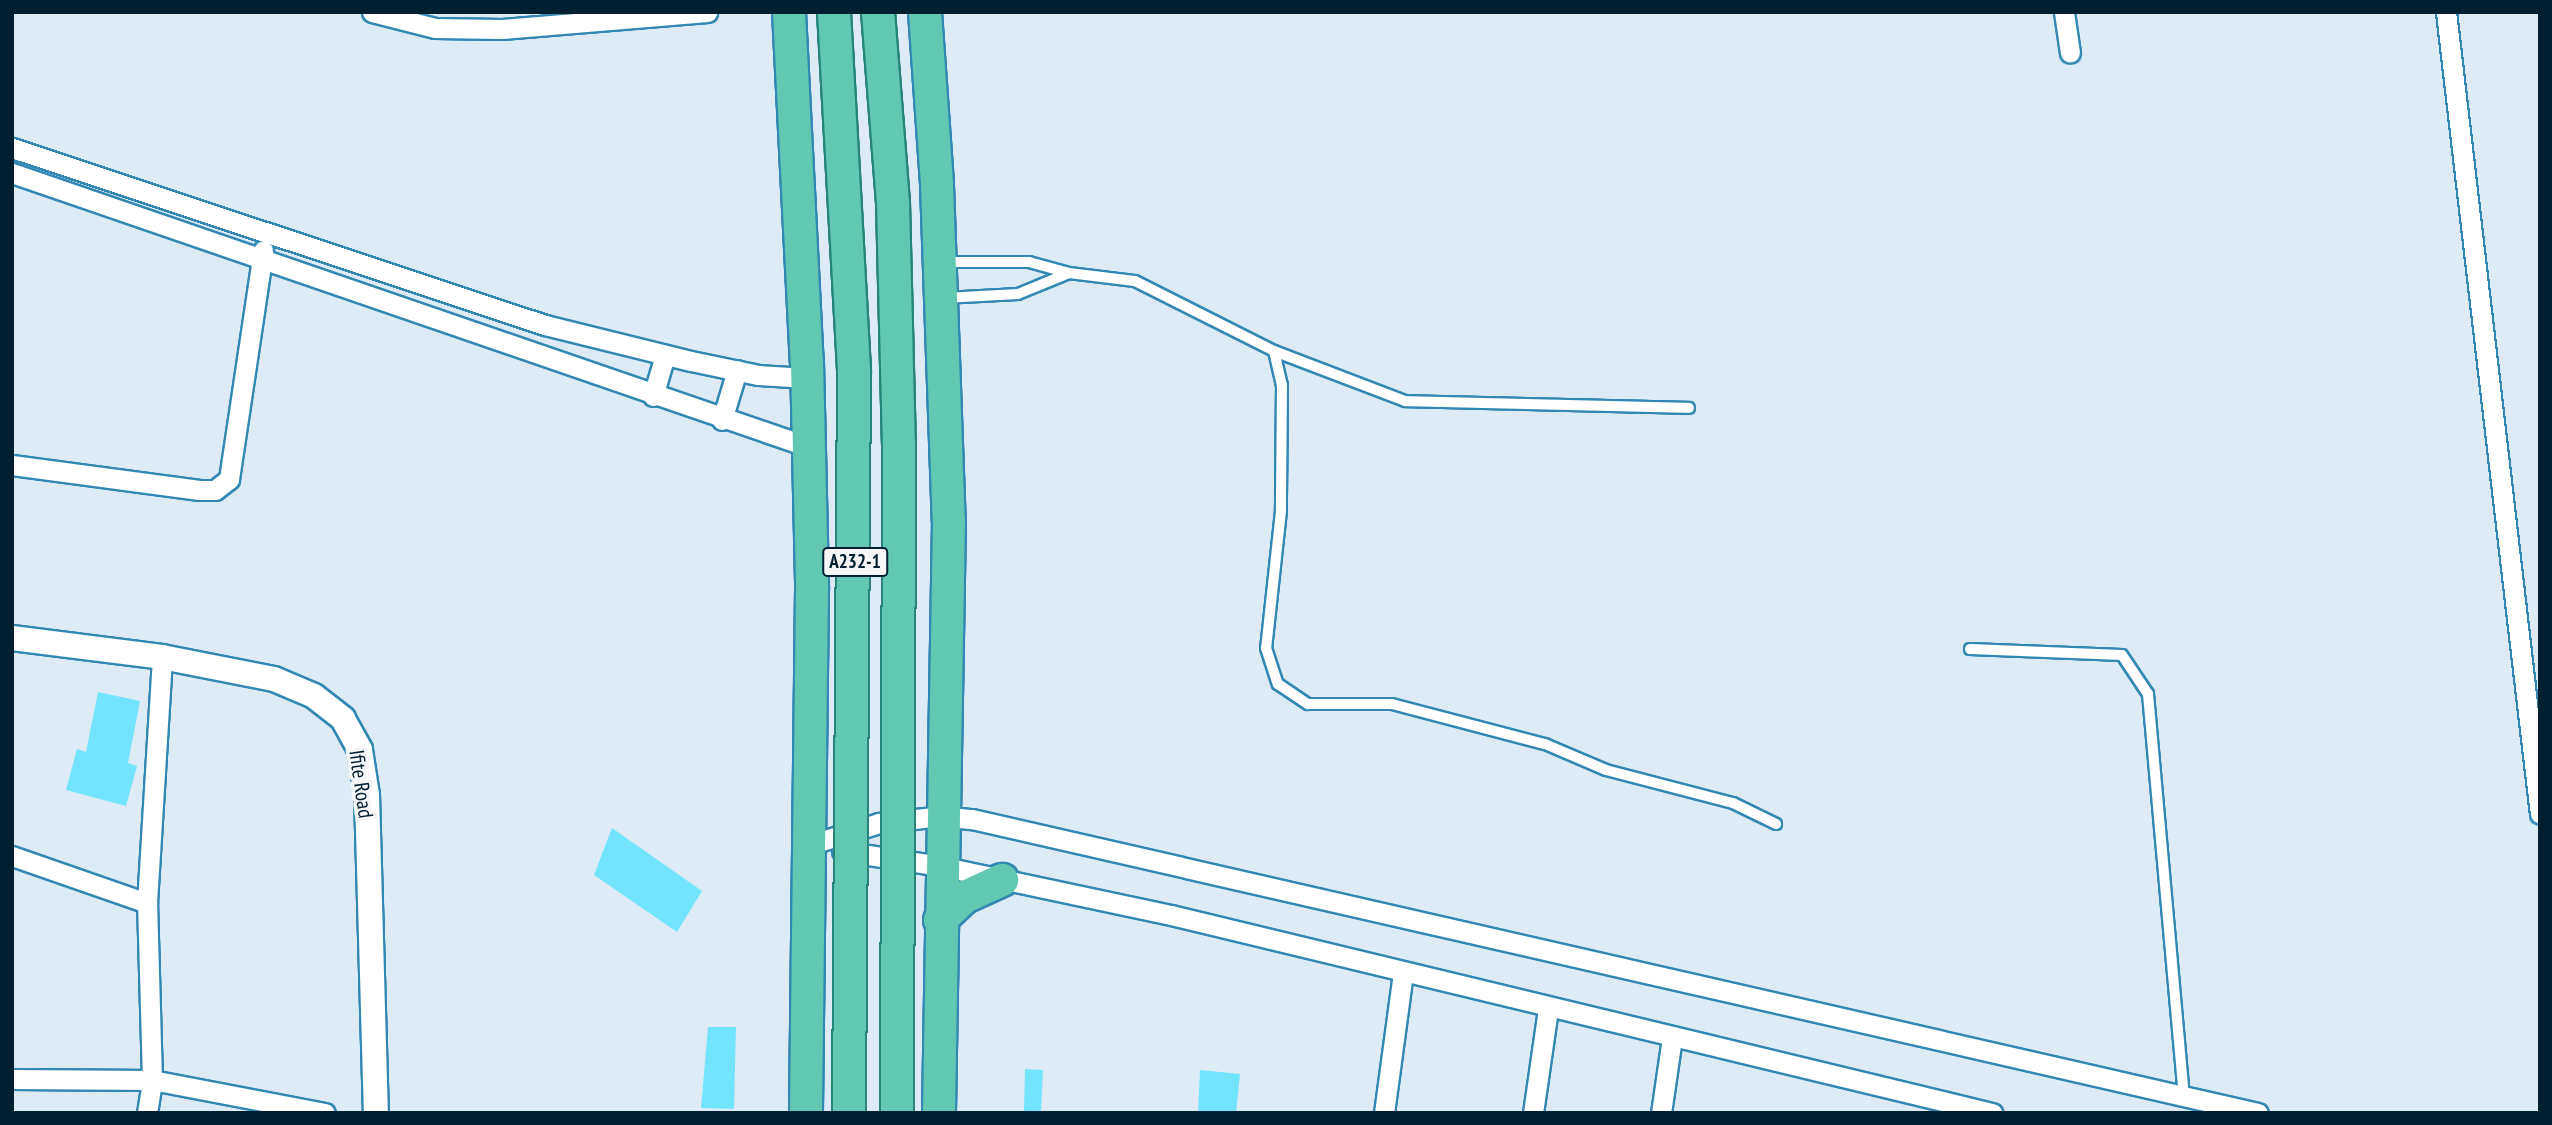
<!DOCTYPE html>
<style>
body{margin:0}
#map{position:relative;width:2552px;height:1125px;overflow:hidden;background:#dcebf5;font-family:"PT Sans Narrow",sans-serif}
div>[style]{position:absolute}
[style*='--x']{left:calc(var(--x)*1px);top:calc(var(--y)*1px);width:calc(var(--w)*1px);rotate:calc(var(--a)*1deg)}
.building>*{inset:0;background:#73e4fe}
.roads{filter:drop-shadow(2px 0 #3287b3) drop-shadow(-2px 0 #3287b3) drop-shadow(0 2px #3287b3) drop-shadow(0 -2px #3287b3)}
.service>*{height:10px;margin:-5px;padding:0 5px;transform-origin:5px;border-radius:5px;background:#fff}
.minor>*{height:19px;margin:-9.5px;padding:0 9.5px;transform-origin:9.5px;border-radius:9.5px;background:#fff}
.tertiary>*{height:24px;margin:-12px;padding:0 12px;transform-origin:12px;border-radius:12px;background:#fff}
.trunk>*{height:32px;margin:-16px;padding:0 16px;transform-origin:16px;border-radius:16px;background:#62c8b2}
.bridges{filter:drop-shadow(2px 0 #268478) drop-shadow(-2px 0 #268478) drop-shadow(0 2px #268478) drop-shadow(0 -2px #268478)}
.trunk-bridge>*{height:32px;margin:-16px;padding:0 16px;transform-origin:16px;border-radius:16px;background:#62c8b2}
span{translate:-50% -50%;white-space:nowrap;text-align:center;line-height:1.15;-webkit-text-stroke:7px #f6f6f6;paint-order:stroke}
.shield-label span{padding:2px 5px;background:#f6f6f6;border:2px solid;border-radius:5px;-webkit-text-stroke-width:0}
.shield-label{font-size:19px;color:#002032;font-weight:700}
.street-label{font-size:21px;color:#002032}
.frame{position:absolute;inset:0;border:14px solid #002032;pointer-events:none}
</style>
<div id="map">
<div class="building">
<div style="clip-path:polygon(98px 692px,140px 701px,128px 763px,137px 766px,126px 806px,66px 790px,77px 749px,86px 752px)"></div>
<div style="clip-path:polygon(612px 828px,702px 891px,677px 932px,594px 875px)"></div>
<div style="clip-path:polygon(708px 1027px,736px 1027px,734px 1109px,701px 1108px)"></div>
<div style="clip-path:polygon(1025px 1069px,1043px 1070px,1041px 1112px,1024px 1112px)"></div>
<div style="clip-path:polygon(1200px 1070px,1240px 1074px,1236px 1113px,1198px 1113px)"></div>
</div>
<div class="roads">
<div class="service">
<div style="--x:944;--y:262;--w:85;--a:0"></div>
<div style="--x:1029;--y:262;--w:41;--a:15.4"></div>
<div style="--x:1069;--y:273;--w:66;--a:6.9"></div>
<div style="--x:1135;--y:281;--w:156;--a:26.7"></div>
<div style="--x:1274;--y:351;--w:140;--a:20.9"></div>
<div style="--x:1405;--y:401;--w:284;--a:1.4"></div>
<div style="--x:944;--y:298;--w:74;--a:-3.1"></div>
<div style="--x:1018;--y:294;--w:55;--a:-22.4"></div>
<div style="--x:1274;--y:351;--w:35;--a:77"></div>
<div style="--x:1282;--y:385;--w:126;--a:90.5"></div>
<div style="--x:1281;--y:511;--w:138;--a:96.2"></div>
<div style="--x:1266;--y:648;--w:38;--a:72"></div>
<div style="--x:1278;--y:684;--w:36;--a:34"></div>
<div style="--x:1308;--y:704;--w:84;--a:0"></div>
<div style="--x:1392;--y:704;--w:158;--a:14.7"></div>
<div style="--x:1545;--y:744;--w:66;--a:23.1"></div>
<div style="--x:1606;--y:770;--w:131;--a:14.6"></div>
<div style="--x:1733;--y:803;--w:48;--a:26"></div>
<div style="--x:1970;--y:649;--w:152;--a:2.3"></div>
<div style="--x:2122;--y:655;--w:47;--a:56.3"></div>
<div style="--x:2148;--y:694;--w:404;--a:84.9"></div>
</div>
<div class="minor">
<div style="--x:372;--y:12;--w:65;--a:14.3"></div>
<div style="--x:435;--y:28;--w:67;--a:0.9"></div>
<div style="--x:502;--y:29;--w:206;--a:-4.7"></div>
<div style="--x:2064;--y:12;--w:41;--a:81.7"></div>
<div style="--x:2446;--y:12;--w:807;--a:83.32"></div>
<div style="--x:12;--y:148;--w:562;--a:18.37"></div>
<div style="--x:545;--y:325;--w:150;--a:13.9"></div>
<div style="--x:691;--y:361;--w:68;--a:11.8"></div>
<div style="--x:758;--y:375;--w:49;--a:3.5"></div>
<div style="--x:12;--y:173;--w:843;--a:18.97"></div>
<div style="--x:653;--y:396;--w:43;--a:-73.7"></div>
<div style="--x:722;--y:420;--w:52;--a:-73.3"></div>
<div style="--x:12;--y:465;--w:189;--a:7.6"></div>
<div style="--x:199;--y:490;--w:16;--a:0"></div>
<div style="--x:215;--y:490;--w:18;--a:-38"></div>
<div style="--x:229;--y:479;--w:231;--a:-81.5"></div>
<div style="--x:806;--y:846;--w:77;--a:-17.5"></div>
<div style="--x:879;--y:823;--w:62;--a:-6.4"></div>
<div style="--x:941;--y:816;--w:31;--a:6"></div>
<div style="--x:972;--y:819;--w:1319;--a:12.88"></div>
<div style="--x:842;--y:851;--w:99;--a:8.7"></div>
<div style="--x:940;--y:866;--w:236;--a:12"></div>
<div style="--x:1171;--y:915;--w:845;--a:13.56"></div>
<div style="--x:12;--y:856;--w:143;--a:19.2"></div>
<div style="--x:12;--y:1079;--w:140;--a:0.4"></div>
<div style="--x:152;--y:1080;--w:176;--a:10.8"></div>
<div style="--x:147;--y:1113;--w:33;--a:-81"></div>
<div style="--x:152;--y:1080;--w:177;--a:-91.6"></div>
<div style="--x:147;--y:903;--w:246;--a:-86.5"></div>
<div style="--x:1384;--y:1113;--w:141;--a:-82.3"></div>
<div style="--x:1533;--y:1113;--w:105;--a:-81.8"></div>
<div style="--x:1661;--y:1113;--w:76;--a:-81.7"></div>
</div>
<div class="tertiary">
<div style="--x:12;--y:638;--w:151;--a:7.2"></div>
<div style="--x:162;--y:657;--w:114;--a:11.1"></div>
<div style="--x:274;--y:679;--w:43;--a:23"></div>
<div style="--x:314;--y:696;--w:37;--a:38"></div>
<div style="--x:343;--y:719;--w:35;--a:61"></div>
<div style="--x:360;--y:750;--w:46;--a:81.2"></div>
<div style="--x:367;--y:795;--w:318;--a:88.4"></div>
</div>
<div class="trunk">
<div style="--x:789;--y:12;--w:350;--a:87.1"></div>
<div style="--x:807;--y:362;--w:227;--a:88.7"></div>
<div style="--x:812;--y:589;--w:524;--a:90.66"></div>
<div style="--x:925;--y:12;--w:173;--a:86"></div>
<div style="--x:937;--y:185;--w:336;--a:88"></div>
<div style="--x:949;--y:521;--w:592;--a:90.97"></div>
<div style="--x:940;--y:920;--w:34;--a:-43"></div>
<div style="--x:965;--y:897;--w:41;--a:-24.7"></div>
</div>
</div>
<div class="bridges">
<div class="trunk-bridge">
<div style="--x:834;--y:12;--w:361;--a:86.8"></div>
<div style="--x:854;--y:372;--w:741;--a:90.39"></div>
<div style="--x:878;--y:12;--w:192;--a:85.5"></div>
<div style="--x:893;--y:203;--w:240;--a:88.6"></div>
<div style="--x:899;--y:443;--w:670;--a:90.17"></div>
</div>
</div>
<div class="shield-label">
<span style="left:855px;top:562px">A232-1</span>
</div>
<div class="street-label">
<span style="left:361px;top:784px;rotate:82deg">Ifite Road</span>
</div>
<div class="frame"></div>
</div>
